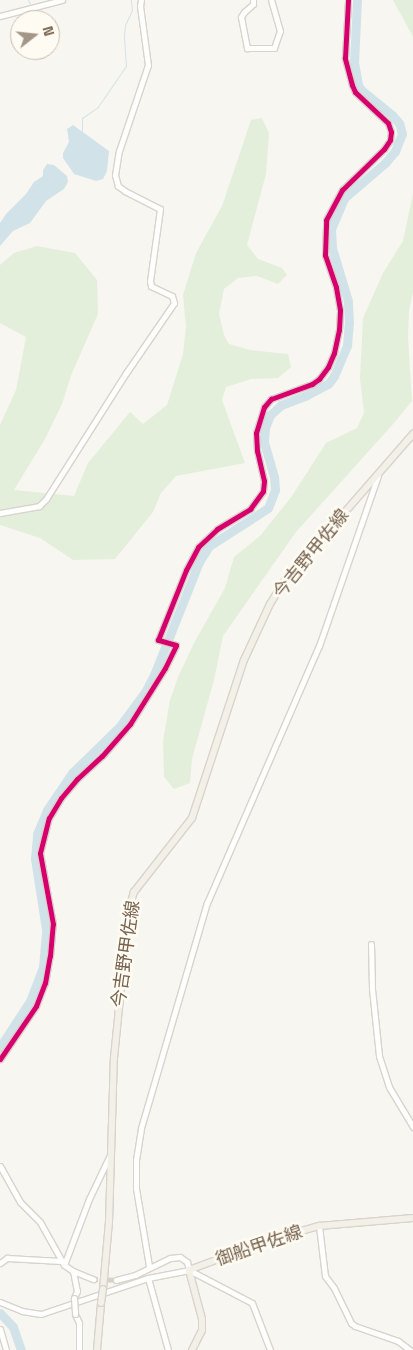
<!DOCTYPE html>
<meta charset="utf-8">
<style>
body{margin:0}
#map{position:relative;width:413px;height:1350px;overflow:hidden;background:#f8f6f0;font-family:"Space Grotesk","Noto Sans JP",sans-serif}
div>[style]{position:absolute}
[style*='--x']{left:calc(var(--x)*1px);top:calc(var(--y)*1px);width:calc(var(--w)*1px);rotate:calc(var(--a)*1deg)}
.green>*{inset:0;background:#e3efdb}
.water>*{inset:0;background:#d1e3e9}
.stream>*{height:1px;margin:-0.5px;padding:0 0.5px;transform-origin:0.5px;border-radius:0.5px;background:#d1e3e9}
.river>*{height:9px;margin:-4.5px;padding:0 4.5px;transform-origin:4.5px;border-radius:4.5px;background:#d1e3e9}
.minor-tunnel>*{height:5px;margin-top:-2.5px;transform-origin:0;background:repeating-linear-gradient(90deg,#d8d1c8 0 5px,transparent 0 7.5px)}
.roads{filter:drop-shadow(1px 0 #d8d3cd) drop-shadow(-1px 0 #d8d3cd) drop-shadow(0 1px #d8d3cd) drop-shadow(0 -1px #d8d3cd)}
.minor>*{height:5px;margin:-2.5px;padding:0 2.5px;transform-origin:2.5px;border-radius:2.5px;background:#fefefd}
.major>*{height:6px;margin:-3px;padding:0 3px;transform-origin:3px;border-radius:3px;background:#f3f0e8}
.bridges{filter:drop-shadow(1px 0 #d8d3cd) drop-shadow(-1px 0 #d8d3cd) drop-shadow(0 1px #d8d3cd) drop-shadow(0 -1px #d8d3cd)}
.minor-bridge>*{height:5px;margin:-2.5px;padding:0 2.5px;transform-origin:2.5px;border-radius:2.5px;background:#fefefd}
.major-bridge>*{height:6px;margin:-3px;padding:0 3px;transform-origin:3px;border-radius:3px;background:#f3f0e8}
.cycleway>*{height:5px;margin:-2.5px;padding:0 2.5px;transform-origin:2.5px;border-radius:2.5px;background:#d6006c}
span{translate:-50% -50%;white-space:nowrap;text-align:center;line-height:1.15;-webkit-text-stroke:5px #fefbf3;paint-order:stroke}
.street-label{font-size:18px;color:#77634f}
.north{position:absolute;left:10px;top:10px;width:50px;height:50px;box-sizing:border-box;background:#fefbf3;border:1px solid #c8beb1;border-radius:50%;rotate:74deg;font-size:14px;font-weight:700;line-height:20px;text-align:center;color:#77634f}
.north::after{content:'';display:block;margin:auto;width:18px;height:22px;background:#a49687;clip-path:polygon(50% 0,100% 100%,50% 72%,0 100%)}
</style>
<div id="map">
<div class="green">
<div style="clip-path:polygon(393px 0,413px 0,413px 37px,412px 35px)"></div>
<div style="clip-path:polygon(262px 118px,269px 133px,266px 174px,247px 245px,258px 259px,282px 268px,287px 275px,278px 284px,257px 276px,238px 278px,224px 289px,219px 314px,224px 335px,229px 344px,250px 350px,288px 354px,291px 367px,278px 378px,251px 379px,226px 387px,222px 400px,245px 463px,176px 476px,161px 493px,153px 512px,115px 559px,73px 560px,40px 538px,0 525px,0 425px,16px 390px,26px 337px,0 323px,0 265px,14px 253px,37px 246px,75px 253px,97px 280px,98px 314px,72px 373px,62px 404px,45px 439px,14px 490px,74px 496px,88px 463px,130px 412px,143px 424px,167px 405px,183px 354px,186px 326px,183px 295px,196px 253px,222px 206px,251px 120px)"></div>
<div style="clip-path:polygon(413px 193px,413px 292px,409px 311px,408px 337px,412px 401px,394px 423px,296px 532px,223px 636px,214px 680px,192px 759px,190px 783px,174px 789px,164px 777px,163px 741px,170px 700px,178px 677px,194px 643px,225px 588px,234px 557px,260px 536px,292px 496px,326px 443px,357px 428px,364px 413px,360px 378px,363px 318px,383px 273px,403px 241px)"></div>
</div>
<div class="water">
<div style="clip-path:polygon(73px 125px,109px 151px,107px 171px,103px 179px,96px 181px,74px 174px,63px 158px,63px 153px,69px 142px,67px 129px)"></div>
<div style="clip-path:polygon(47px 164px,54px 165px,67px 176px,68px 182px,64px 189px,46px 201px,30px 223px,13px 231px,0 246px,0 223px,6px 214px,26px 194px,34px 182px,43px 176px,43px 170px)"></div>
</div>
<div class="stream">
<div style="--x:28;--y:0;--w:4;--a:63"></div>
<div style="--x:82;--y:132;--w:14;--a:-90"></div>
<div style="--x:82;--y:118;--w:18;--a:-34"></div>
<div style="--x:97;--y:108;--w:51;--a:-55.4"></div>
<div style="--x:126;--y:66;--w:30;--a:-94"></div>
<div style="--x:124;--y:36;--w:11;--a:-85"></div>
<div style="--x:125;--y:25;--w:17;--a:-65"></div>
<div style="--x:132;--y:10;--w:10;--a:-96"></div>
</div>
<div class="river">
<div style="--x:0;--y:1047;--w:55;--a:-56.9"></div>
<div style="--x:30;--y:1001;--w:36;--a:-69"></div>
<div style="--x:43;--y:967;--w:38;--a:-85"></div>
<div style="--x:46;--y:929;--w:71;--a:-98.9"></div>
<div style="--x:35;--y:859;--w:25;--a:-85"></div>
<div style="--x:37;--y:834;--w:26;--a:-67"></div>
<div style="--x:47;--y:810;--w:45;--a:-56"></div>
<div style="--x:72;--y:773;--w:67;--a:-44.4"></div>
<div style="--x:120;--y:726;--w:42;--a:-53.7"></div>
<div style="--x:145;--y:692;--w:19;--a:-62"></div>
<div style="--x:154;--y:675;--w:122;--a:-68.3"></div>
<div style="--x:199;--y:562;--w:19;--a:-58"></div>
<div style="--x:209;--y:546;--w:70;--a:-32.8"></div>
<div style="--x:268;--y:508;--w:19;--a:-69"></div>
<div style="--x:275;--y:490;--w:13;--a:-94"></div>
<div style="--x:274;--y:477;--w:37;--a:-106"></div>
<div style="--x:264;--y:441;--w:13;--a:-86"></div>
<div style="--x:265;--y:428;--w:14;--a:-69"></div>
<div style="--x:270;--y:415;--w:15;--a:-42"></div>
<div style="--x:281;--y:405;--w:26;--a:-21"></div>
<div style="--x:305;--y:396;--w:26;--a:-28"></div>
<div style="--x:328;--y:384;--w:10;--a:-53"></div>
<div style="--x:334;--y:376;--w:34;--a:-67"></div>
<div style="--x:347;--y:345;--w:22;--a:-85"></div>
<div style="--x:349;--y:323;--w:22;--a:-93"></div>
<div style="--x:348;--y:301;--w:55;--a:-106.8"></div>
<div style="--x:332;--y:248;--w:19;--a:-93"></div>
<div style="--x:331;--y:229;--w:34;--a:-67"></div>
<div style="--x:344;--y:198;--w:54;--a:-40.5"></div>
<div style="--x:385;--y:163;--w:16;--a:-50"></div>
<div style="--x:395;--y:151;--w:18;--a:-68"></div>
<div style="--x:402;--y:134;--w:11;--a:-105"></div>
<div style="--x:399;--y:123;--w:11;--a:-131"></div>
<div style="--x:392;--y:115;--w:38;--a:-141"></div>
<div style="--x:362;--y:91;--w:7;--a:-124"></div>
<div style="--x:358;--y:85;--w:22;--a:-100"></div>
<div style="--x:354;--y:63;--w:63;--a:-87.3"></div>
<div style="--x:0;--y:1313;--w:19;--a:47"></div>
<div style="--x:13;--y:1327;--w:24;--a:71"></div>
</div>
<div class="minor-tunnel">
<div style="--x:93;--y:1279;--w:23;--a:2"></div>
</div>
<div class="roads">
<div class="minor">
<div style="--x:253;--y:0;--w:4;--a:90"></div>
<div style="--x:253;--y:4;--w:12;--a:138"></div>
<div style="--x:244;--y:12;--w:6;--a:121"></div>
<div style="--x:241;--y:17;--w:32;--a:79"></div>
<div style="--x:247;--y:48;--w:27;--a:0"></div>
<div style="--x:274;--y:48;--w:18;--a:-71"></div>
<div style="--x:280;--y:31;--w:32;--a:-106"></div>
<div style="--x:0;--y:16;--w:64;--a:-14.5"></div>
<div style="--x:0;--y:513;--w:40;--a:-10"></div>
<div style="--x:39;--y:506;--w:10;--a:-45"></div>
<div style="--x:46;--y:499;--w:149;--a:-57.6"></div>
<div style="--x:126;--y:373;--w:85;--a:-55.6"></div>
<div style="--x:174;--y:303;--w:7;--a:-106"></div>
<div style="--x:172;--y:296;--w:23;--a:-155"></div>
<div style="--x:151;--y:286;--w:5;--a:-101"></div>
<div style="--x:150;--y:281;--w:73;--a:-82.1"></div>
<div style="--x:160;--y:209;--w:39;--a:-153"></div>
<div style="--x:125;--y:191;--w:9;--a:-144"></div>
<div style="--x:118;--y:186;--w:11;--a:-105"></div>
<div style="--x:115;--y:175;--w:24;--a:-81"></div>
<div style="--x:119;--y:151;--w:91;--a:-71.4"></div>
<div style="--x:148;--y:65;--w:60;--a:-97.7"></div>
<div style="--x:140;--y:6;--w:6;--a:-81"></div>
<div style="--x:371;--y:944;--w:45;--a:88.7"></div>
<div style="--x:372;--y:989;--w:67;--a:84"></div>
<div style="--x:379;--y:1056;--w:33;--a:72"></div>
<div style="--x:389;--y:1087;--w:47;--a:59"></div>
<div style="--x:0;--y:1059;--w:64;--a:-55.8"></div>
<div style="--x:36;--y:1006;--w:25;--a:-69"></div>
<div style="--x:45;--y:983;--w:27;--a:-80"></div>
<div style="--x:50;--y:956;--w:32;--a:-85"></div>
<div style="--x:53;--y:924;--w:72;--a:-100.4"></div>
<div style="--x:40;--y:853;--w:36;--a:-76"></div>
<div style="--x:49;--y:818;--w:23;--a:-59"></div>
<div style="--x:61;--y:798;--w:25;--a:-50"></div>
<div style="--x:77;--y:779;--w:34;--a:-43"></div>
<div style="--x:102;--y:756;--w:43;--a:-48.8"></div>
<div style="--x:130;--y:724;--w:66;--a:-58"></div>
<div style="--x:165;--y:668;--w:25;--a:-64"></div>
<div style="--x:176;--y:645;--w:19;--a:-164"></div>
<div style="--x:158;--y:640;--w:75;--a:-68.2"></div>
<div style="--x:186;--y:570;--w:26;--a:-62"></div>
<div style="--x:198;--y:547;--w:26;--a:-43"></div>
<div style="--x:217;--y:529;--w:39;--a:-31"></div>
<div style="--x:250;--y:509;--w:22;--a:-54"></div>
<div style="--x:263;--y:491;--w:10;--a:-84"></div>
<div style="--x:264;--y:481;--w:31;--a:-103"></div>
<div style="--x:257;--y:451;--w:18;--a:-93"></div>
<div style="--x:256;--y:433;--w:27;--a:-73"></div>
<div style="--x:264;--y:407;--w:11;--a:-49"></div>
<div style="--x:271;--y:399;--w:44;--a:-20.1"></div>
<div style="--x:312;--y:384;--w:9;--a:-36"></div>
<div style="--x:319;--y:379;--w:15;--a:-53"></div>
<div style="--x:328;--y:367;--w:15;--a:-67"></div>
<div style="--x:334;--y:353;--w:24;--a:-78"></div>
<div style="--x:339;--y:330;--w:20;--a:-87"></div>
<div style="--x:340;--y:310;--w:23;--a:-100"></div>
<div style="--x:336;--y:287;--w:34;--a:-109"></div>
<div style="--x:325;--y:255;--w:35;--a:-88"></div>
<div style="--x:326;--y:220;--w:34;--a:-62"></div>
<div style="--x:342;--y:190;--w:59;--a:-44.3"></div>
<div style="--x:384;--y:149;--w:11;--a:-56"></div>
<div style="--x:390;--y:140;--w:8;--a:-83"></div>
<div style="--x:391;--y:132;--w:9;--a:-108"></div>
<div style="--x:388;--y:123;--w:45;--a:-136.8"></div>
<div style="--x:355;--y:92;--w:8;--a:-113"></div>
<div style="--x:352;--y:85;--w:28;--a:-105"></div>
<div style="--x:345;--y:58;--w:58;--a:-87"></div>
<div style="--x:0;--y:1166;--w:41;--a:60.9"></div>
<div style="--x:20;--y:1202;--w:28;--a:45"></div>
<div style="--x:40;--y:1222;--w:49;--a:60.8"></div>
<div style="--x:64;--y:1265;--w:11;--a:34"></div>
<div style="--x:73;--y:1271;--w:22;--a:22"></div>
<div style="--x:319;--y:1226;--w:50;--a:83.2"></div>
<div style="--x:325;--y:1276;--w:15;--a:53"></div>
<div style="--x:334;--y:1288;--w:39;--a:64"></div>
<div style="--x:351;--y:1323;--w:5;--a:37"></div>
<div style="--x:355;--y:1326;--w:46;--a:19.2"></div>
<div style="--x:398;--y:1341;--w:15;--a:37"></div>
<div style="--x:0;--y:1263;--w:9;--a:-36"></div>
<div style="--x:7;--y:1258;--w:54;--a:3.2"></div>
<div style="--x:64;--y:1265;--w:71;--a:-69.3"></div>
<div style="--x:89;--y:1199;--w:49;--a:-64.5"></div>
<div style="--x:149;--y:1266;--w:79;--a:-99.5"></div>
<div style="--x:136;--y:1188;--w:28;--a:-90"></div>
<div style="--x:136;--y:1160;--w:32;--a:-81"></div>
<div style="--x:141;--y:1128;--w:234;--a:-73.7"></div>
<div style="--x:207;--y:903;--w:280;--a:-66.5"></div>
<div style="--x:319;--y:646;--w:180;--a:-70.9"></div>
<div style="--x:189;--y:1270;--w:71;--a:27.6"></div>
<div style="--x:252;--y:1303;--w:50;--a:69"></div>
<div style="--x:73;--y:1271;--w:20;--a:79"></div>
<div style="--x:77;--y:1291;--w:8;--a:113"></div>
<div style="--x:148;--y:1278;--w:75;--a:74.5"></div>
<div style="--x:116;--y:1280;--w:20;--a:-15"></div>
<div style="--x:135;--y:1275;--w:39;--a:-26"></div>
<div style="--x:170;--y:1258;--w:10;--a:-6"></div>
<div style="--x:180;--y:1257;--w:9;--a:36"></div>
<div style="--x:187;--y:1262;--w:8;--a:76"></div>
<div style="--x:0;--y:1302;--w:24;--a:22"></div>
<div style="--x:22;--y:1311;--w:19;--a:9"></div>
<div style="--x:41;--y:1314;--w:113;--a:-18.6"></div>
<div style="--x:148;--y:1278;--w:42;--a:-11"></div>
<div style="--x:75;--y:1314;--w:10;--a:66"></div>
<div style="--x:79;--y:1323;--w:27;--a:90"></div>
<div style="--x:0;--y:1329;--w:22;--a:74"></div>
</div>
<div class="major">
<div style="--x:103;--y:1289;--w:67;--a:-84.9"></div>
<div style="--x:109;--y:1222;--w:164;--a:-88.3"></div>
<div style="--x:114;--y:1058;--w:150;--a:-84.3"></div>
<div style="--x:129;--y:909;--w:18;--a:-74"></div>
<div style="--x:134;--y:892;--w:94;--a:-51.9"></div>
<div style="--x:192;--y:818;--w:166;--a:-71.8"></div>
<div style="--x:244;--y:660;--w:62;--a:-65.1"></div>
<div style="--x:270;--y:604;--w:25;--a:-58"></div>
<div style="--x:283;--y:583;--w:198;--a:-48.9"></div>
<div style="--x:97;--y:1350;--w:47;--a:-85.1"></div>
<div style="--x:192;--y:1350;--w:22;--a:-63"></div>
<div style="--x:202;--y:1330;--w:11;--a:-90"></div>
<div style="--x:202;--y:1319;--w:51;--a:-104.9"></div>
<div style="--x:189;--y:1270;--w:90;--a:-20.3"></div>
<div style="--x:273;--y:1239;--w:48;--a:-15.8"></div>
<div style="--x:319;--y:1226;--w:94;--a:-4.9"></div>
</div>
</div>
<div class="bridges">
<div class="minor-bridge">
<div style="--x:74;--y:1298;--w:16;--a:86"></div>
</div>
<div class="major-bridge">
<div style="--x:101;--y:1303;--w:14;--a:-82"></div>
</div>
</div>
<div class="cycleway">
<div style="--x:0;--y:1059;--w:64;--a:-55.8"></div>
<div style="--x:36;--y:1006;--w:25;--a:-69"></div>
<div style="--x:45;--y:983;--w:27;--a:-80"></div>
<div style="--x:50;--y:956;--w:32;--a:-85"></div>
<div style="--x:53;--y:924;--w:72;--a:-100.4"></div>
<div style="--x:40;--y:853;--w:36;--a:-76"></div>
<div style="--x:49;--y:818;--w:23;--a:-59"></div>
<div style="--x:61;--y:798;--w:25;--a:-50"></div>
<div style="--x:77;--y:779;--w:34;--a:-43"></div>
<div style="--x:102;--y:756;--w:43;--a:-48.8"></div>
<div style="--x:130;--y:724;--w:66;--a:-58"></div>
<div style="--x:165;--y:668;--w:25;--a:-64"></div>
<div style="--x:176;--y:645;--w:19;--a:-164"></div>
<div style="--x:158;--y:640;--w:75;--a:-68.2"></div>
<div style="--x:186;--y:570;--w:26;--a:-62"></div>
<div style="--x:198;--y:547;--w:26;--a:-43"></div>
<div style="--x:217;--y:529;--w:39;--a:-31"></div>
<div style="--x:250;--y:509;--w:22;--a:-54"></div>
<div style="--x:263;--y:491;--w:10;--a:-84"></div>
<div style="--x:264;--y:481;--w:31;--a:-103"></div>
<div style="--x:257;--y:451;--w:18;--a:-93"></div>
<div style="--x:256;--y:433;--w:27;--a:-73"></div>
<div style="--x:264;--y:407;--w:11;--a:-49"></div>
<div style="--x:271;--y:399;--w:44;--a:-20.1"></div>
<div style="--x:312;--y:384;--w:9;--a:-36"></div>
<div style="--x:319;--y:379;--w:15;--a:-53"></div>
<div style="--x:328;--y:367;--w:15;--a:-67"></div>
<div style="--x:334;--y:353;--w:24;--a:-78"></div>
<div style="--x:339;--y:330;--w:20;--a:-87"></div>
<div style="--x:340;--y:310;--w:23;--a:-100"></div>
<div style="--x:336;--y:287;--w:34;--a:-109"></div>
<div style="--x:325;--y:255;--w:35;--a:-88"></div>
<div style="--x:326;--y:220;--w:34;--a:-62"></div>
<div style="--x:342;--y:190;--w:59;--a:-44.3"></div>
<div style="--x:384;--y:149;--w:11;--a:-56"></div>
<div style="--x:390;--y:140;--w:8;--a:-83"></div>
<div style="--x:391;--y:132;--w:9;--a:-108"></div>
<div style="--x:388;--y:123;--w:45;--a:-136.8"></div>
<div style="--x:355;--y:92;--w:8;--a:-113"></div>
<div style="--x:352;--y:85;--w:28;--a:-105"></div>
<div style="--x:345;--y:58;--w:58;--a:-87"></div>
</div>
<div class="street-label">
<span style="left:311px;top:554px;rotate:-51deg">今吉野甲佐線</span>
<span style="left:126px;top:954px;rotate:-82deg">今吉野甲佐線</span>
<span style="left:259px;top:1246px;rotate:-19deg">御船甲佐線</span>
</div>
<div class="north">N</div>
</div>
